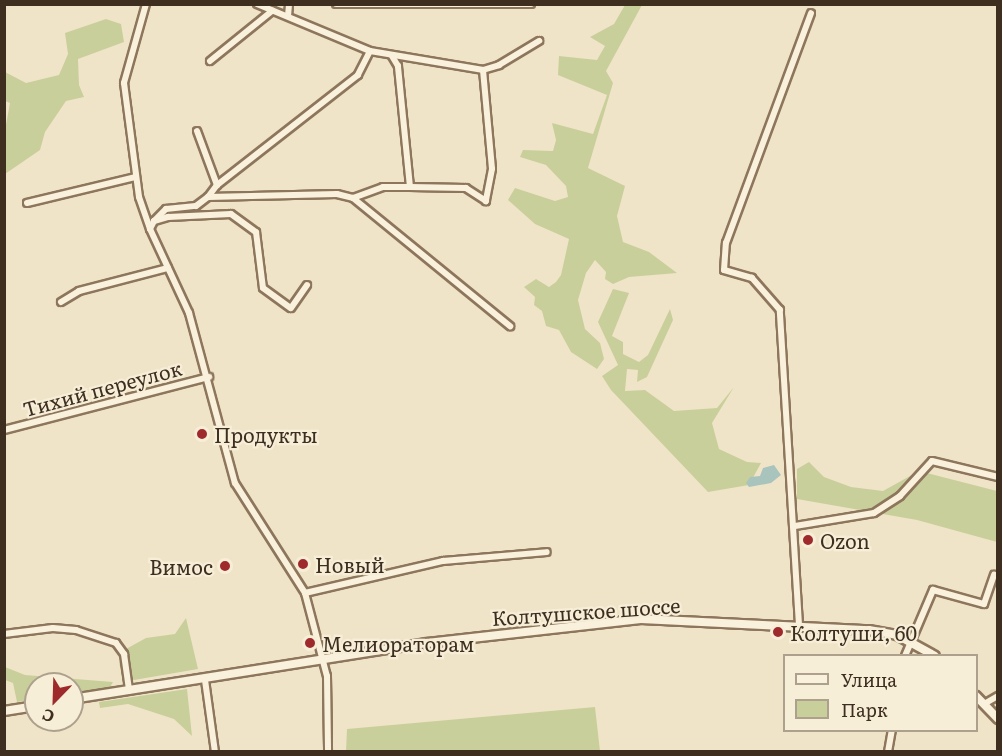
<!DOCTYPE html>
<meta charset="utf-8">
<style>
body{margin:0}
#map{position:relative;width:1002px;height:756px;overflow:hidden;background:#f0e4c8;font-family:Literata,serif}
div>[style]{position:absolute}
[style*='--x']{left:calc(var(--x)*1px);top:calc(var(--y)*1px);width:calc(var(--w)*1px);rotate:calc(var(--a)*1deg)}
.green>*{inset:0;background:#c9cf9b}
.water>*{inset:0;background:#a9c4bc}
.roads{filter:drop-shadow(2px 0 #8d765c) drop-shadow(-2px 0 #8d765c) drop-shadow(0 2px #8d765c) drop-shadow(0 -2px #8d765c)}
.minor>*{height:6px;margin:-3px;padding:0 3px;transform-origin:3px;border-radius:3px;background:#faf1dc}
.secondary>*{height:8px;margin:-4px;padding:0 4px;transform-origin:4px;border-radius:4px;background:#faf1dc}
.dots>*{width:16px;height:16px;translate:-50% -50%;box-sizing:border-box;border:3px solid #f7eed8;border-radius:50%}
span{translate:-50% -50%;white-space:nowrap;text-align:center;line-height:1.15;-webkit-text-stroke:4.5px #f7eed8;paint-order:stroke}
.street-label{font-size:20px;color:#3d2e20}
.poi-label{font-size:20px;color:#3d2e20}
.left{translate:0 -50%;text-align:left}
.right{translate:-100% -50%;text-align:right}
.frame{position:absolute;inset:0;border:6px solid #3d2e20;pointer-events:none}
.legend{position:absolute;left:783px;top:654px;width:195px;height:78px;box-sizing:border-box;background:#f7eed8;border:2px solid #ada18e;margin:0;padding:8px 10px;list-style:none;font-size:18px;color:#3d2e20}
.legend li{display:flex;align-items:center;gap:12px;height:30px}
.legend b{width:30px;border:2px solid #ada18e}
.north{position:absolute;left:24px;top:672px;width:60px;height:60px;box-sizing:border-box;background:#f7eed8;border:2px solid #ada18e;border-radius:50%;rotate:203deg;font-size:16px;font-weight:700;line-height:24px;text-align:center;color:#3d2e20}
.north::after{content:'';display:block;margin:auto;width:21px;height:27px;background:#9e2a2b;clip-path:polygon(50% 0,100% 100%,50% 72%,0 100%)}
</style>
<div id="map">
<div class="green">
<div style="clip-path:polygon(625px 5px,642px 5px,606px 71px,613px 83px,588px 168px,625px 186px,617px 216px,623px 242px,649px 252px,677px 273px,629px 277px,613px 284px,605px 279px,606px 272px,595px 260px,586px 273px,578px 300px,585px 329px,600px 343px,604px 359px,597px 369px,571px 352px,559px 330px,546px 326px,542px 311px,534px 305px,535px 297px,524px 287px,536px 279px,549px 287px,556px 282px,561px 275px,569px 239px,535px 224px,508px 200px,515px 188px,555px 201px,568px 197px,566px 186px,546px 165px,520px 157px,523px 150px,553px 151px,556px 140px,552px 123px,593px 134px,607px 95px,558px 75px,559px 56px,597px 60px,605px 46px,590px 37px,614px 24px)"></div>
<div style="clip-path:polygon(106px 19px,121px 24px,124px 42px,78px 59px,79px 85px,84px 97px,66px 101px,45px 132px,40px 150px,5px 174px,5px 130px,10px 103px,5px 101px,5px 72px,26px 83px,59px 75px,68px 54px,65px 33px)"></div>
<div style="clip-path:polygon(613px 289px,629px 293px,612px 336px,623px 342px,623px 354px,639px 362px,648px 355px,670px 309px,673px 320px,647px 377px,637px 382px,638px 370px,627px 369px,625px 391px,645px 390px,674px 411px,717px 408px,734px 387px,712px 423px,719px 449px,747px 462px,761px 463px,749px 485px,708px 492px,611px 390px,602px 376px,618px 365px,598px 322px)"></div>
<div style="clip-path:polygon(809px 462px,824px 477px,851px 487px,883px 491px,919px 471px,997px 491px,997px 542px,917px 520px,797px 499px,797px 469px)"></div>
<div style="clip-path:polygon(186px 618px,198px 669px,134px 680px,122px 676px,119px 662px,126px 649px,146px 638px,175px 634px)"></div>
<div style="clip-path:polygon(5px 667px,25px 675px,113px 682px,109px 689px,72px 694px,72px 684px,36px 684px,36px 699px,17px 702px,13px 683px,5px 680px)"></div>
<div style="clip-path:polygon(187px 689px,192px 736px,174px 719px,128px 704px,100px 708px,99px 702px)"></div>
<div style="clip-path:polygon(595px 707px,600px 751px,346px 751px,347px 729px)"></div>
</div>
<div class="water">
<div style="clip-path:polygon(774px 465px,781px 475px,771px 483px,749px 487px,746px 483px,750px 477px,760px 476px,763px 468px)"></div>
</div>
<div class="roads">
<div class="minor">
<div style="--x:146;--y:4;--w:82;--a:105.6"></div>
<div style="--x:124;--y:83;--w:115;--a:82.5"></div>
<div style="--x:139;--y:197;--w:34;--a:71"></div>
<div style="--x:150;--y:229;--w:93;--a:65.1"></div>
<div style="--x:189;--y:313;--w:176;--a:74.9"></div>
<div style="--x:235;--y:483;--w:130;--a:57.5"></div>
<div style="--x:305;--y:593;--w:86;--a:75.2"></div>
<div style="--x:327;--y:676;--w:76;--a:89.2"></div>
<div style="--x:257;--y:4;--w:122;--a:22.6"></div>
<div style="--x:370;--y:51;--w:115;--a:9.5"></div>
<div style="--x:483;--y:70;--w:99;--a:84.8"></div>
<div style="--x:492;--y:169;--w:33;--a:101"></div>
<div style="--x:486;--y:201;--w:24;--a:-147"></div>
<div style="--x:466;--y:188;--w:56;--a:-179"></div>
<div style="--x:336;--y:4;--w:195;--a:0"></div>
<div style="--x:288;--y:16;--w:12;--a:-85"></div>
<div style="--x:370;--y:51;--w:27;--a:117"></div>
<div style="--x:358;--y:75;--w:179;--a:142"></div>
<div style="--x:217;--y:185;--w:15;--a:127"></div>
<div style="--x:208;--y:197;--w:129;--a:-1.3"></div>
<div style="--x:337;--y:194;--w:16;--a:14"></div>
<div style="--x:353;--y:198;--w:203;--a:39.2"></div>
<div style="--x:210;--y:61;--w:80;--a:-38.9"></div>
<div style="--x:483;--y:70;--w:17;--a:-17"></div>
<div style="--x:499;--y:65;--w:47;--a:-31"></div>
<div style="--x:197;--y:131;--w:58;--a:69.7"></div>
<div style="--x:353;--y:198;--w:32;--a:-20"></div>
<div style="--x:383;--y:187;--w:27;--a:0"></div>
<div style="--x:410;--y:187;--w:122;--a:-95.7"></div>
<div style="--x:398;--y:66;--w:12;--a:-121"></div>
<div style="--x:27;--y:203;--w:111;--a:-13.5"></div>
<div style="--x:154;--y:221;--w:17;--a:-45"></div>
<div style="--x:166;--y:209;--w:30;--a:-6"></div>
<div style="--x:196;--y:206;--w:15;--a:-37"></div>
<div style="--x:150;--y:229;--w:9;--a:-63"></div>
<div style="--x:154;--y:221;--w:15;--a:-16"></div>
<div style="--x:168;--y:217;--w:63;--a:-2.7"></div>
<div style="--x:231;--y:214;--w:31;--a:36"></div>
<div style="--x:256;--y:232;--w:56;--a:82.9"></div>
<div style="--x:263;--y:288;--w:34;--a:36"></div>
<div style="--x:291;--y:308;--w:28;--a:-55"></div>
<div style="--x:61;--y:302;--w:21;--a:-31"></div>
<div style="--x:79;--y:291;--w:92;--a:-14.5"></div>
<div style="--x:4;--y:430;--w:212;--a:-14.5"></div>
<div style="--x:795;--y:526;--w:80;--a:-9.3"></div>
<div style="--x:874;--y:513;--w:31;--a:-33"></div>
<div style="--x:900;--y:496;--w:47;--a:-47.6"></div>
<div style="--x:932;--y:461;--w:68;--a:13.6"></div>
<div style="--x:305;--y:593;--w:142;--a:-13.1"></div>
<div style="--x:443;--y:561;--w:104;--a:-4.9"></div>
<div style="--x:799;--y:625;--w:316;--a:-93.5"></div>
<div style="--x:780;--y:310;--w:43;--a:-131.2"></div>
<div style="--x:752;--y:278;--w:29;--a:-164"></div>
<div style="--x:724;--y:270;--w:27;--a:-86"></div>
<div style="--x:726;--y:243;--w:245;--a:-69.7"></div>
<div style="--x:4;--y:634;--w:49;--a:-7"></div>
<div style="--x:53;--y:628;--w:23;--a:5"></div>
<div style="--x:76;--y:630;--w:42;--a:18"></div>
<div style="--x:116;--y:643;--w:14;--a:54"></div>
<div style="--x:124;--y:654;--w:37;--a:82"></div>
<div style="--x:905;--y:656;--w:72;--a:-67"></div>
<div style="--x:933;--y:590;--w:53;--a:15.4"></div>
<div style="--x:984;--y:604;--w:31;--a:-71"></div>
<div style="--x:205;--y:680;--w:73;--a:82.1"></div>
<div style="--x:984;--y:704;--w:16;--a:-30"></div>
<div style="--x:888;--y:752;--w:22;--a:-80"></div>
</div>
<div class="secondary">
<div style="--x:976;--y:696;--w:32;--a:46"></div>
<div style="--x:72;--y:699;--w:359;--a:-9"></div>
<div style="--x:427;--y:643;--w:215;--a:-6.4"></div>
<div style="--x:641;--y:619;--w:228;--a:2.8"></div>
<div style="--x:869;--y:630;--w:28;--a:10"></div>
<div style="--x:897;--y:635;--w:43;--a:28.9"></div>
<div style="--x:4;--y:711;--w:32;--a:-9"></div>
</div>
</div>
<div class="dots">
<div style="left:202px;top:434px;background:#9e2a2b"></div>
<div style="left:808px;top:540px;background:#9e2a2b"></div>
<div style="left:303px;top:564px;background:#9e2a2b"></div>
<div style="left:225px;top:566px;background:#9e2a2b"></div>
<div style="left:778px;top:632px;background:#9e2a2b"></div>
<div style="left:310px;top:643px;background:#9e2a2b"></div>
</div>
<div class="street-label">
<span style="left:102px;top:388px;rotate:-15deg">Тихий переулок</span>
<span style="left:586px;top:611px;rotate:-4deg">Колтушское шоссе</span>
</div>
<div class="poi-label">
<span class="left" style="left:214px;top:434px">Продукты</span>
<span class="left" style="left:820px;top:540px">Ozon</span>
<span class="left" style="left:315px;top:564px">Новый</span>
<span class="right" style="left:213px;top:566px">Вимос</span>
<span class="left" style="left:790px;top:632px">Колтуши, 60</span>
<span class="left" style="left:322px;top:643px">Мелиораторам</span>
</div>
<div class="frame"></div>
<ul class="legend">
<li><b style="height:8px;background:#faf1dc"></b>Улица</li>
<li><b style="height:16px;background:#c9cf9b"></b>Парк</li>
</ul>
<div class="north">С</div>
</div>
